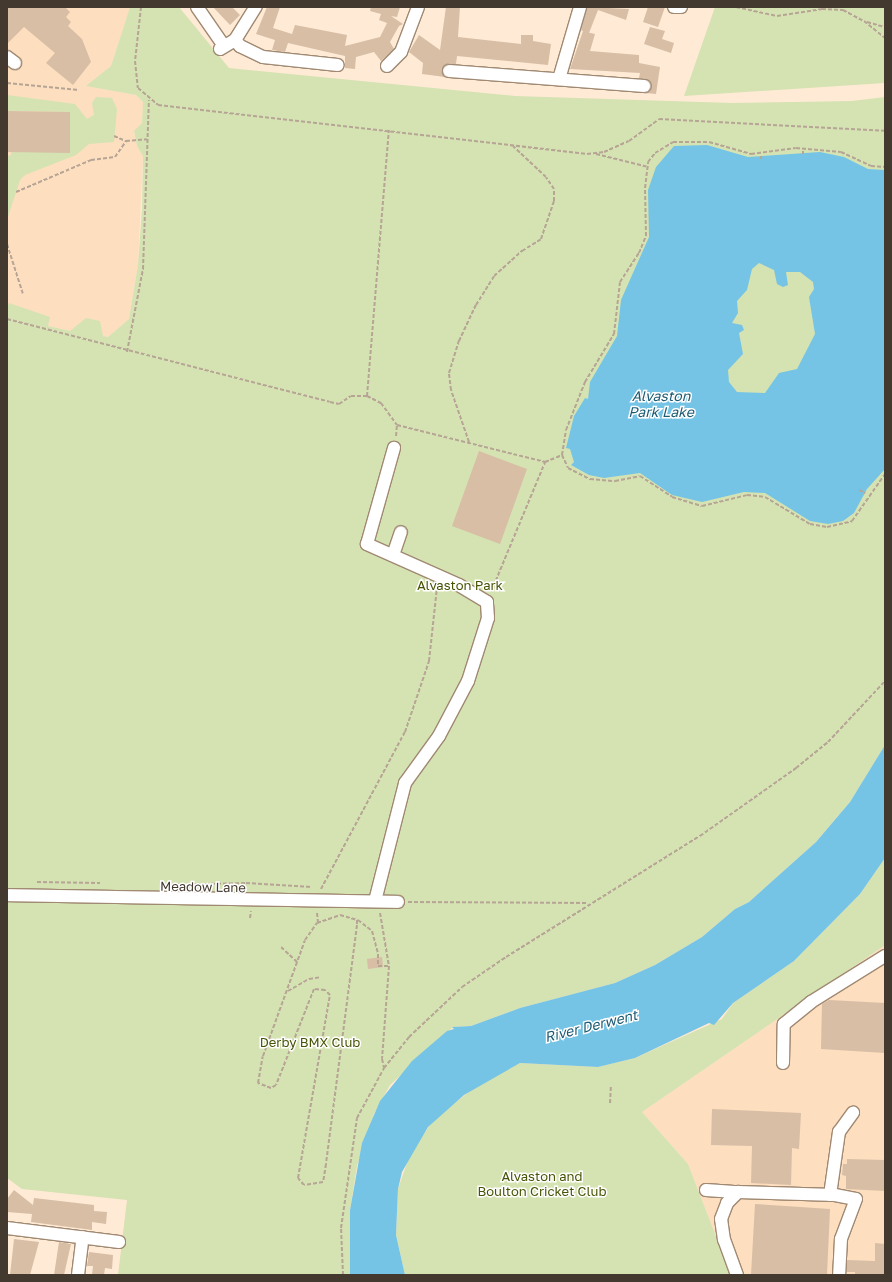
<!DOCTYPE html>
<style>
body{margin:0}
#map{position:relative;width:892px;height:1282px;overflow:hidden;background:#ffead6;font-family:"Golos Text",sans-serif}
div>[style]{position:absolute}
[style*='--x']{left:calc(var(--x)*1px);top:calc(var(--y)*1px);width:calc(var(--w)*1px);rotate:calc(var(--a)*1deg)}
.built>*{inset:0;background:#fddebf}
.green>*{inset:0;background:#d5e2b2}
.water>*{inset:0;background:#75c4e6}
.building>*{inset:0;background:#d7bea5}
.path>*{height:2px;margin-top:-1px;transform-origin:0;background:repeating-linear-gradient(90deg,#b6a595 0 4px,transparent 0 6px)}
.roads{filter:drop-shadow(1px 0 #a08972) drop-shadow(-1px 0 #a08972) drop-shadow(0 1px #a08972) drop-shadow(0 -1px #a08972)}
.minor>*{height:12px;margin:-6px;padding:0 6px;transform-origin:6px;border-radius:6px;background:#fff}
span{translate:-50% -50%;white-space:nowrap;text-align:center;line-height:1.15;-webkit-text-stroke:3px #fff;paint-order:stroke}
.park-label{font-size:13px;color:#485507}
.street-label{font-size:13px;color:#43392f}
.water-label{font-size:14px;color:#1d5b73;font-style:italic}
.frame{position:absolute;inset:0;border:8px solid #43392f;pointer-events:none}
</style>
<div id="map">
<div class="built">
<div style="clip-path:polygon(7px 7px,130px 7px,111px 66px,87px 86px,136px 95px,143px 102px,142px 123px,134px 132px,137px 146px,143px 155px,138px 265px,129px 319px,108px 337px,63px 330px,7px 315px)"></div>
<div style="clip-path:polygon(885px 945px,885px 1275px,731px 1275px,688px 1164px,642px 1112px)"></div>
</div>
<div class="green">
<div style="clip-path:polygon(130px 7px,179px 7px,229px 68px,515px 96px,732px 103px,852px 101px,885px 97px,885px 745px,850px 802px,816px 842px,749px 902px,735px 909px,702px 937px,655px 965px,615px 983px,520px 1008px,471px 1026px,453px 1027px,390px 1085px,374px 1114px,357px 1166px,350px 1210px,350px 1275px,118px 1275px,127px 1200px,22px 1189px,7px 1178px,7px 308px,9px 303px,50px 317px,48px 326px,70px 331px,86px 318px,100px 321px,103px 336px,108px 337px,129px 319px,138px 265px,142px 209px,143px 156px,137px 146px,134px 131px,142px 123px,143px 102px,136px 95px,86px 86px,111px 66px)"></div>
<div style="clip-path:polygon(715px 7px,885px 7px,885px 83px,684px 96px)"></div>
<div style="clip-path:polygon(7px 95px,75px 104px,87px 119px,94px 115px,92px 103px,96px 97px,112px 98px,117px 109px,114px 142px,89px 144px,76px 155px,25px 175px,20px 180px,7px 220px,7px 156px,11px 155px,11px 152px,70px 152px,70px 112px,7px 111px)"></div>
<div style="clip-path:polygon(885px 858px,885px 945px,642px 1112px,688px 1164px,731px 1275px,405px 1275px,396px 1235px,398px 1189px,409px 1157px,433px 1120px,479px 1084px,520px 1063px,598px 1067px,635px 1058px,722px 1019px,733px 1003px,794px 961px,860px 894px)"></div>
</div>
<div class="water">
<div style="clip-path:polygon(evenodd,707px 145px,748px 157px,820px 152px,844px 157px,868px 169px,885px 170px,885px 469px,867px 489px,854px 513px,843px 521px,828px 524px,810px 521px,765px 493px,744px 492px,702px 502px,672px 495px,640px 473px,604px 478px,589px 475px,571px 465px,574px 462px,570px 449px,566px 448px,574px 416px,585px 398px,588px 399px,590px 382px,617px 336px,621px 300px,649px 237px,648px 190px,656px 167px,674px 146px,707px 145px,759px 263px,774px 270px,777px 284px,783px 287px,788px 285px,786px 272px,800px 272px,813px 282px,814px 289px,809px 297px,815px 334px,797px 369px,779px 373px,765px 393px,737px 392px,729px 382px,728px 370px,743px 354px,739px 333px,744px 330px,742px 325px,732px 323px,738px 313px,737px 301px,747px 290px,752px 269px,759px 263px)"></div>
<div style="clip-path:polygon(885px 745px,885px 858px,860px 894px,794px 961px,733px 1003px,714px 1025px,709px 1023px,635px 1058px,598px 1067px,520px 1063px,464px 1095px,428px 1127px,402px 1172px,398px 1189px,396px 1235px,405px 1275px,350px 1275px,350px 1210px,362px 1143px,380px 1101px,412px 1061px,447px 1031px,454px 1029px,452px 1027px,471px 1026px,520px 1008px,615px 983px,655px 965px,702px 937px,735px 909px,749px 902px,816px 842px,850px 802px)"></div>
</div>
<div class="building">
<div style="clip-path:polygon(7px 7px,65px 7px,70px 12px,66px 17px,71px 22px,68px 26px,82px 39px,91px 62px,73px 85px,46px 63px,55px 53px,24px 27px,7px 44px)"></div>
<div style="clip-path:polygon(213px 7px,232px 7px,240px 15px,230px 25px)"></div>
<div style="clip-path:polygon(267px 7px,280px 7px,273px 28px,292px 34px,295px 25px,347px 35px,345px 46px,380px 37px,387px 23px,379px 20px,381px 14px,370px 11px,371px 7px,400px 7px,397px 17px,391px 16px,403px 24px,399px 26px,390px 42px,394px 49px,381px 61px,374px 52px,356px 57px,355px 69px,345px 68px,345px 56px,288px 43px,285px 52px,272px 50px,275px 40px,256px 34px)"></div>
<div style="clip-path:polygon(446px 7px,460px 7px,458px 37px,521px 44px,521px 35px,533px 35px,533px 41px,551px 44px,548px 65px,457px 56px,456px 64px,443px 67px,445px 77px,422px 74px,423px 63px,409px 52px,419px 35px,440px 50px)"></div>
<div style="clip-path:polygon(587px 7px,629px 9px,626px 20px,598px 10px,589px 33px,586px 32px,595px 34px,590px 51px,639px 55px,639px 63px,660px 67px,656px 94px,646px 93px,650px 90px,651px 83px,639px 78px,640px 73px,570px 69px,583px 31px,581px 30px)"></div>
<div style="clip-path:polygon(648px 7px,665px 7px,658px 27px,643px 22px)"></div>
<div style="clip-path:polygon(650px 27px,665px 31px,662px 39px,674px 43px,671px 53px,644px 44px)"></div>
<div style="clip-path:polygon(7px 111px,70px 112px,70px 153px,7px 152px)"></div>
<div style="clip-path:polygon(479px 451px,527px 469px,500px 544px,452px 526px)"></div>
<div style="clip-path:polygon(382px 957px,383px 967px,368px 969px,367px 959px)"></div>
<div style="clip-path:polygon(829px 1000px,885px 1003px,885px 1053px,821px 1049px,822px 1004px)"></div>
<div style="clip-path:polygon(712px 1109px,801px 1113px,799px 1149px,792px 1148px,791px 1185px,751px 1183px,752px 1146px,711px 1145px)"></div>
<div style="clip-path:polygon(847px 1159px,885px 1160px,885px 1191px,846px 1189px,846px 1176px,842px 1175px,843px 1164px,847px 1164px)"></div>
<div style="clip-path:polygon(14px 1190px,33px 1205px,34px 1198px,94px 1205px,94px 1211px,107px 1212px,106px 1224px,92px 1222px,92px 1230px,31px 1222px,32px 1214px,7px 1212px,7px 1199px)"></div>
<div style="clip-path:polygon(755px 1204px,830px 1209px,827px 1275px,751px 1275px)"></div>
<div style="clip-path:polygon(14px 1239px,39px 1242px,30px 1275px,10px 1275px)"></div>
<div style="clip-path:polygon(59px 1242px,71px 1244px,64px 1275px,54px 1275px)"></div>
<div style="clip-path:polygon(875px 1243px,885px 1244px,885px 1275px,855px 1275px,855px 1272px,847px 1272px,847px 1260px,875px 1261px)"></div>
<div style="clip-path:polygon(89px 1252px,113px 1255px,112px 1269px,105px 1268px,104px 1275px,92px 1275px,93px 1266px,87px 1266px)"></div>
</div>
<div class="path">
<div style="--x:141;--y:7;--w:54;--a:96.3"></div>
<div style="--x:135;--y:61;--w:27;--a:84"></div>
<div style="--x:138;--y:88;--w:26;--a:40"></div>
<div style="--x:158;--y:105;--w:432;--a:6.5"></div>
<div style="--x:587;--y:154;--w:17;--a:-7"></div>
<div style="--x:604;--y:152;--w:27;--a:-24"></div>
<div style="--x:629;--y:141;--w:37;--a:-36"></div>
<div style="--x:659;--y:119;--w:226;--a:3"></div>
<div style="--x:736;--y:7;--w:42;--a:12.4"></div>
<div style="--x:777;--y:16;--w:46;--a:-8.8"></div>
<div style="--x:822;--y:9;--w:21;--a:3"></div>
<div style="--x:843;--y:10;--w:24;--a:28"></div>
<div style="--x:864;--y:21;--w:27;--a:39"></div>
<div style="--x:867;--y:22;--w:19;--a:16"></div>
<div style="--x:7;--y:83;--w:72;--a:5.6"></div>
<div style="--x:114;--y:136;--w:13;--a:23"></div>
<div style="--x:126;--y:141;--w:21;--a:-5"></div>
<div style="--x:803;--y:151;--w:3;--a:90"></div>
<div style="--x:596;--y:154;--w:54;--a:14"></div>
<div style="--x:761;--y:156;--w:3;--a:90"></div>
<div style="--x:16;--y:192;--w:82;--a:-23.1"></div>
<div style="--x:91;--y:160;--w:24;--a:-7"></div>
<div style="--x:115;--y:157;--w:19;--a:-55"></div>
<div style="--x:7;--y:244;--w:52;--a:72.3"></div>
<div style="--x:7;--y:319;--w:333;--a:14.4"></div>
<div style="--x:330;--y:402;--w:9;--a:13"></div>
<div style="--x:339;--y:404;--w:14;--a:-34"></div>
<div style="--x:351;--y:396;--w:16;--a:0"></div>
<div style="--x:367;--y:396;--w:16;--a:27"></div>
<div style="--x:381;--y:403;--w:27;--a:54"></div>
<div style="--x:397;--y:425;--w:153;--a:14"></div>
<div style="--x:127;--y:352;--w:85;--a:-79.1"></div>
<div style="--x:143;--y:269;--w:169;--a:-88"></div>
<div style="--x:367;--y:396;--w:267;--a:-85.3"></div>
<div style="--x:396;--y:436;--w:11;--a:-85"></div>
<div style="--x:469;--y:442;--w:55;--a:-109.1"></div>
<div style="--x:451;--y:390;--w:17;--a:-97"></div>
<div style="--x:449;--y:373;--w:34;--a:-73"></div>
<div style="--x:459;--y:341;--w:40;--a:-65"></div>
<div style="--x:476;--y:305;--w:34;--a:-58"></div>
<div style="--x:494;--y:276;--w:38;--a:-42"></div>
<div style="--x:522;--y:251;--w:22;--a:-32"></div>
<div style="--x:541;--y:239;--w:40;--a:-71.1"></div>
<div style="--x:554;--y:201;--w:12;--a:-90"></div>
<div style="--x:554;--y:189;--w:14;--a:-124"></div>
<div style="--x:546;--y:177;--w:45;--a:-136.8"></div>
<div style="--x:562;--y:455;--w:25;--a:-81"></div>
<div style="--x:566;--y:430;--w:52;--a:-68.4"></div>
<div style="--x:585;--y:382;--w:56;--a:-58.9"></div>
<div style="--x:614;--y:334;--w:52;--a:-83.4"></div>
<div style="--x:620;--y:282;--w:35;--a:-57"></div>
<div style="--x:639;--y:253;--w:18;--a:-68"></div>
<div style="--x:646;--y:236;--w:48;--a:-91.2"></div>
<div style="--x:645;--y:188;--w:26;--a:-83"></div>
<div style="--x:648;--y:162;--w:11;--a:-52"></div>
<div style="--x:655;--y:153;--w:21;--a:-31"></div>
<div style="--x:673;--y:142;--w:36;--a:0"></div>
<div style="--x:709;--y:142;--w:44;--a:15.9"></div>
<div style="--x:751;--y:154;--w:45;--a:-7.6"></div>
<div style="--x:796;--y:148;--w:45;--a:5.1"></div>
<div style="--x:841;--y:152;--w:33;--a:25"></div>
<div style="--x:871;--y:166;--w:14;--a:4"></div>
<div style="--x:859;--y:490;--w:7;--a:27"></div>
<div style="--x:491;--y:592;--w:141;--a:-67.4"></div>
<div style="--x:545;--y:462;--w:18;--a:-22"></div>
<div style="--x:562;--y:455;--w:14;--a:65"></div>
<div style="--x:568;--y:468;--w:25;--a:27"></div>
<div style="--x:590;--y:479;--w:25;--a:5"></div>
<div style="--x:615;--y:481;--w:25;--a:-11"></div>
<div style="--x:640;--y:476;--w:38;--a:33"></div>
<div style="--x:672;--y:497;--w:31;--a:17"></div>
<div style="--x:702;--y:506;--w:46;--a:-13.7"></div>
<div style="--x:747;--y:495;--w:18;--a:6"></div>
<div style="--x:765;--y:497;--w:52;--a:31"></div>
<div style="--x:810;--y:524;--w:17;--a:10"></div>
<div style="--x:827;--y:527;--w:26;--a:-13"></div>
<div style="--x:852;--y:521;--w:57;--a:-54.9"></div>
<div style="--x:37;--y:882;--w:63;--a:0.9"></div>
<div style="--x:163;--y:885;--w:83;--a:-1.4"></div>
<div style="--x:246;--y:883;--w:66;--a:3.5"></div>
<div style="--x:321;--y:889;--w:178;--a:-61.9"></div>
<div style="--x:405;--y:732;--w:75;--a:-71.3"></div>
<div style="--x:429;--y:661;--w:74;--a:-83.8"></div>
<div style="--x:408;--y:902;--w:180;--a:0.3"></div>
<div style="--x:317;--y:913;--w:9;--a:84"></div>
<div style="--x:380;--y:913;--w:54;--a:80.4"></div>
<div style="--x:389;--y:966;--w:93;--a:94.3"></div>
<div style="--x:382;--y:1059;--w:9;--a:77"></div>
<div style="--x:340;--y:915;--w:18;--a:16"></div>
<div style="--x:357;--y:920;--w:5;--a:90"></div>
<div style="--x:357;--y:925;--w:241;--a:97.4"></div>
<div style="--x:326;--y:1164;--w:18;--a:99"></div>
<div style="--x:323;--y:1182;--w:19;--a:171"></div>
<div style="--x:304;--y:1185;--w:9;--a:-131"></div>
<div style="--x:298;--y:1178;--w:186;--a:-80.1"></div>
<div style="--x:330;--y:995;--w:7;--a:-135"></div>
<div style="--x:325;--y:990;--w:11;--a:-175"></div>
<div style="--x:314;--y:989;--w:103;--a:111.6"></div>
<div style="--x:276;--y:1085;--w:6;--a:149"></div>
<div style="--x:271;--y:1088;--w:14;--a:-159"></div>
<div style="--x:258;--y:1083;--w:27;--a:-80"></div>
<div style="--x:263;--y:1056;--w:123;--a:-70.1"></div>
<div style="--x:305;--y:940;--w:21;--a:-55"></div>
<div style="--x:317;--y:923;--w:24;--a:-19"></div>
<div style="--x:250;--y:918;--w:7;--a:-82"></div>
<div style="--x:358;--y:920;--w:18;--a:38"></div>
<div style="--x:372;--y:931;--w:24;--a:75"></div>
<div style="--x:378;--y:954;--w:12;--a:90"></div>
<div style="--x:378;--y:966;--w:11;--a:0"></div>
<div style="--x:281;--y:947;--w:22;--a:43"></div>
<div style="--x:288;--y:991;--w:24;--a:-30"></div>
<div style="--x:309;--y:979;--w:12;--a:-9"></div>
<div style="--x:610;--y:1103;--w:17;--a:-87"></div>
<div style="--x:343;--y:1275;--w:47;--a:-92.4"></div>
<div style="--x:341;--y:1228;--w:111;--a:-81.7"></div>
<div style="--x:357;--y:1118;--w:57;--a:-61.6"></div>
<div style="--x:384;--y:1068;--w:40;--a:-51"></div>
<div style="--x:409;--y:1037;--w:73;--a:-43.3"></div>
<div style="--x:462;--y:987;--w:53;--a:-34.3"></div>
<div style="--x:506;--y:957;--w:229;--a:-32"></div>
<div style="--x:700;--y:836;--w:118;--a:-35.3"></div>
<div style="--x:796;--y:768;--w:41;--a:-39.1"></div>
<div style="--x:828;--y:742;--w:83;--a:-46.9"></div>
</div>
<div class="roads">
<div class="minor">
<div style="--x:197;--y:7;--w:47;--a:55.3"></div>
<div style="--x:674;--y:7;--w:7;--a:0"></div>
<div style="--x:235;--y:40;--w:8;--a:50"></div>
<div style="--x:240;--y:46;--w:25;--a:26"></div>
<div style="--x:263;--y:57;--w:75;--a:6.1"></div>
<div style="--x:220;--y:49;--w:17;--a:-31"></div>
<div style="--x:235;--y:40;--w:39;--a:-58"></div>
<div style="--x:7;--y:57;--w:10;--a:37"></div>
<div style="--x:387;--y:66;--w:20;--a:-45"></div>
<div style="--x:401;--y:52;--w:48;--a:-69.3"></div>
<div style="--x:449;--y:71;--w:196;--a:4.4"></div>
<div style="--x:559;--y:79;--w:75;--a:-73.7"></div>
<div style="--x:393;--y:555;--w:24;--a:-71"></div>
<div style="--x:7;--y:895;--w:391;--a:1"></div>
<div style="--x:375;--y:901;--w:122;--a:-75.7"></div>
<div style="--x:405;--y:783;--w:58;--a:-54.1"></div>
<div style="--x:439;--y:736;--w:62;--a:-62.2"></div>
<div style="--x:468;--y:681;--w:66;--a:-72.4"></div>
<div style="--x:488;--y:618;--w:16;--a:-94"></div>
<div style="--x:487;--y:602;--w:33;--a:-149"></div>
<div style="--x:459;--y:585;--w:101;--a:-156"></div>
<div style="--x:367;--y:544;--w:100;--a:-74.3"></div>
<div style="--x:783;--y:1063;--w:39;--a:-89"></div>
<div style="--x:784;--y:1024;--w:35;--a:-39"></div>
<div style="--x:811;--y:1002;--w:87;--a:-31.9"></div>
<div style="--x:706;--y:1190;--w:32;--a:4"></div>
<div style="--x:830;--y:1195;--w:64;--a:-81.9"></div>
<div style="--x:839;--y:1132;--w:24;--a:-54"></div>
<div style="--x:7;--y:1228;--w:113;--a:7.1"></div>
<div style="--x:78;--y:1275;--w:38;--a:-83"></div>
<div style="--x:737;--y:1275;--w:37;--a:-110"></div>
<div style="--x:724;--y:1240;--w:21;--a:-98"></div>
<div style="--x:721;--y:1219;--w:17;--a:-69"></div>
<div style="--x:727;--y:1203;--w:16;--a:-45"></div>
<div style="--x:738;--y:1192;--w:97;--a:1.8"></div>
<div style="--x:835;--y:1195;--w:21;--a:11"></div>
<div style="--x:856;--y:1199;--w:43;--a:110.6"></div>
<div style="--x:841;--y:1239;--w:36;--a:93"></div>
</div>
</div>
<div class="park-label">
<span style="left:460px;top:585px">Alvaston Park</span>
<span style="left:310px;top:1042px">Derby BMX Club</span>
<span style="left:542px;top:1184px">Alvaston and<br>Boulton Cricket Club</span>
</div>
<div class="street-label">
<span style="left:203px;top:887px;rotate:1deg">Meadow Lane</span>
</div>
<div class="water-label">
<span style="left:661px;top:404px">Alvaston<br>Park Lake</span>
<span style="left:591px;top:1026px;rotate:-14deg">River Derwent</span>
</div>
<div class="frame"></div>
</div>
